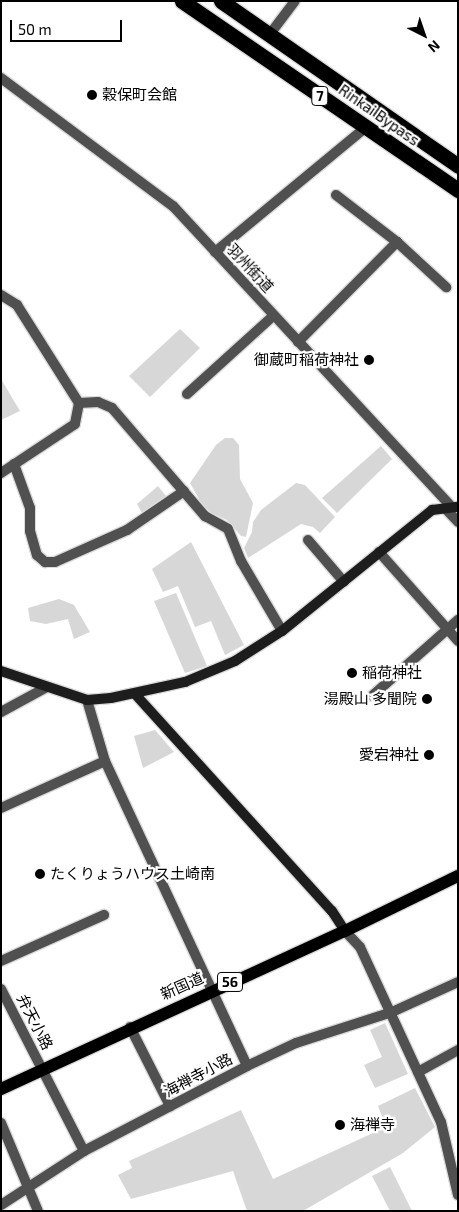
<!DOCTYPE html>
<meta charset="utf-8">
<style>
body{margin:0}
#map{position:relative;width:459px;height:1212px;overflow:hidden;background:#fff;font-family:"Exo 2","Noto Sans JP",sans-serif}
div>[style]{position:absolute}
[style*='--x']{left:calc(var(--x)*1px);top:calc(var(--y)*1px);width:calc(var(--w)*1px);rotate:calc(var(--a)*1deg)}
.green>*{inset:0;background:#d7d7d7}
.roads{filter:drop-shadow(1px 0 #dbdbdb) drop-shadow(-1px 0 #dbdbdb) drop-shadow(0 1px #dbdbdb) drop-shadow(0 -1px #dbdbdb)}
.street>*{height:10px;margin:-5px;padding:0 5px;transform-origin:5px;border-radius:5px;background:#505050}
.secondary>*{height:10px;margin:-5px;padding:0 5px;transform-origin:5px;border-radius:5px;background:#1d1d1d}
.primary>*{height:12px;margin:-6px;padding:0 6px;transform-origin:6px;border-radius:6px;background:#000}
.highway>*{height:15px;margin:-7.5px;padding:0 7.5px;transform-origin:7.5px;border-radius:7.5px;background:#000}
.dots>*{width:14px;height:14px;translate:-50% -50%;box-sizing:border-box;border:2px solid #fff;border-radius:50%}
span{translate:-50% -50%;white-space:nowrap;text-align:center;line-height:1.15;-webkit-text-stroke:4.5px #fff;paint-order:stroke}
.shield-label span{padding:1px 4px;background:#fff;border:1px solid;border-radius:4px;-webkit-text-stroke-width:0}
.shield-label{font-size:14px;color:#000;font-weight:700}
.poi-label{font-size:15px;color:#000}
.left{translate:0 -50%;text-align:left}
.right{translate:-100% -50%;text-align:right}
.street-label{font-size:15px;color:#000}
.frame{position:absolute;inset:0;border:2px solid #000;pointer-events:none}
.north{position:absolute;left:399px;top:10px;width:50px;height:50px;-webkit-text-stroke:4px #fff;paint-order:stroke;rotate:139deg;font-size:14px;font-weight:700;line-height:20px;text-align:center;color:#000}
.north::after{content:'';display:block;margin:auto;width:18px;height:22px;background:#000;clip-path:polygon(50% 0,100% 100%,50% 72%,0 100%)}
.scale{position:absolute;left:10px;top:20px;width:112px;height:22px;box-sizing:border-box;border:2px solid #000;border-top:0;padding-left:6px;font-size:15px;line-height:18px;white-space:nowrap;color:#000;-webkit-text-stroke:4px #fff;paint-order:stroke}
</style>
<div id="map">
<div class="green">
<div style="clip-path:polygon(180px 329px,200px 348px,150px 397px,129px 376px)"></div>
<div style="clip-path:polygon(1px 379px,20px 411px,1px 420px)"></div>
<div style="clip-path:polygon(225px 438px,233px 438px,239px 445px,240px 479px,253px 503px,246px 537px,241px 536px,227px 520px,205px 510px,190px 483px,216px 445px)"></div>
<div style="clip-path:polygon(381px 446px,392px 459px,337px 513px,322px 498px)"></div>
<div style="clip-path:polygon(296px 483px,305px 485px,335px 517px,320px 533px,313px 527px,301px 524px,248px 558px,244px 548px,252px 532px,253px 522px,261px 510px)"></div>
<div style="clip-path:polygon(158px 486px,166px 496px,142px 513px,137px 504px)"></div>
<div style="clip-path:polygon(191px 542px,244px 645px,225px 655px,211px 621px,195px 627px,178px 586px,163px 592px,152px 569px)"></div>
<div style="clip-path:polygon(176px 593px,207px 666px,185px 673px,154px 601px)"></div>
<div style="clip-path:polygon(59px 599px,74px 605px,90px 632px,74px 639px,68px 619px,46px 624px,30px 621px,28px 608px)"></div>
<div style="clip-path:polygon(155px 730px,174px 752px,143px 768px,134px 736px)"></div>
<div style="clip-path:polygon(385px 1023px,408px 1074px,375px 1088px,364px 1065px,382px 1057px,370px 1030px)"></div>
<div style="clip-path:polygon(415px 1088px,435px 1127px,403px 1153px,303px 1211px,247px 1211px,233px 1171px,131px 1199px,118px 1175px,132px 1168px,129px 1161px,241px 1110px,273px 1179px,386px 1127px,378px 1106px)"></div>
<div style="clip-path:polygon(390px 1167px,412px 1211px,390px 1211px,372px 1176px)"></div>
</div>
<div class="roads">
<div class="street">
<div style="--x:270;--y:34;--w:41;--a:-52.9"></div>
<div style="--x:1;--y:78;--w:214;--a:36.7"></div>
<div style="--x:173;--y:206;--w:409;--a:47.2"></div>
<div style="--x:336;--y:195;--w:77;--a:37.6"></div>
<div style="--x:397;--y:242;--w:67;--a:42.6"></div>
<div style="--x:215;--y:252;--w:196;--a:-39.6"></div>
<div style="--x:1;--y:295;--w:19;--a:32"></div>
<div style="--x:17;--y:305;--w:116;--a:57.7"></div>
<div style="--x:79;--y:403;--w:21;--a:101"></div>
<div style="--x:75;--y:424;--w:89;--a:146.5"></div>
<div style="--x:298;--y:342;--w:141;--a:-45.3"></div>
<div style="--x:187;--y:394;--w:116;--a:-42.2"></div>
<div style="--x:79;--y:403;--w:19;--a:-3"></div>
<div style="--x:98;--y:402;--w:15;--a:23"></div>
<div style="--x:112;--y:408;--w:143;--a:49.3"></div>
<div style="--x:205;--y:516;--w:26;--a:29"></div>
<div style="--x:228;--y:529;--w:35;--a:68"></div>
<div style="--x:241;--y:561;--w:81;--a:59.6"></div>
<div style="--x:14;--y:464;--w:47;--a:70"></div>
<div style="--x:30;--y:508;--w:23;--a:90"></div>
<div style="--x:30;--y:531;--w:25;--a:74"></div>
<div style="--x:37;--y:555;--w:11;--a:41"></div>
<div style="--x:45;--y:562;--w:10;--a:0"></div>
<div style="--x:55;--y:562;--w:79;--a:-24"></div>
<div style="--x:127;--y:530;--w:69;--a:-34.4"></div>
<div style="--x:445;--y:508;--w:19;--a:47"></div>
<div style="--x:308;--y:540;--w:55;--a:49.4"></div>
<div style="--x:379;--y:552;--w:119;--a:48.4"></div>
<div style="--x:372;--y:696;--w:115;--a:-41.5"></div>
<div style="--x:87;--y:700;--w:64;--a:73.6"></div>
<div style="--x:105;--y:761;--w:336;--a:65"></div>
<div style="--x:1;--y:712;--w:52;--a:-28.5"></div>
<div style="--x:1;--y:808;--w:114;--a:-24.3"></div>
<div style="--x:345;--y:931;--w:22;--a:47"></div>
<div style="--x:360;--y:947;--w:193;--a:65.2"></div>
<div style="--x:441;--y:1122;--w:75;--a:76.9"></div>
<div style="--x:1;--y:961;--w:113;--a:-24.1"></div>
<div style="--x:1;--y:989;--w:182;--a:62.9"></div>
<div style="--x:130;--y:1027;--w:89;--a:63.1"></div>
<div style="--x:418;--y:1072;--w:46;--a:-28.8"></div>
<div style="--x:1;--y:1123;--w:95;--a:67.2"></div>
<div style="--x:1;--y:1205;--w:99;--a:-33"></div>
<div style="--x:84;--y:1151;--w:184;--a:-27.5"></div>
<div style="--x:247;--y:1066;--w:54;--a:-25.1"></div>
<div style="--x:296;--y:1043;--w:101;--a:-17.9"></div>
<div style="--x:392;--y:1012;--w:72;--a:-24.4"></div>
</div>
<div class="secondary">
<div style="--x:1;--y:671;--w:91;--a:18.6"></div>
<div style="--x:87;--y:700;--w:24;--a:-5"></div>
<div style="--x:111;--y:698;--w:76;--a:-12.2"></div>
<div style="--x:185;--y:682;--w:54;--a:-22.8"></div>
<div style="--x:235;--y:661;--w:56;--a:-32.6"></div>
<div style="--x:282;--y:631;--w:193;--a:-38.9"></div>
<div style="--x:432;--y:510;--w:26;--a:-7"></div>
<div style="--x:135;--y:694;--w:293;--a:47.8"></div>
<div style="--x:332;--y:911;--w:24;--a:57"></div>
</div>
<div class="primary">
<div style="--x:1;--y:1089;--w:379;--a:-24.7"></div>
<div style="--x:345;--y:931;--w:126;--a:-26"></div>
</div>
<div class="highway">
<div style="--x:182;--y:1;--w:335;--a:34.4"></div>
<div style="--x:221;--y:1;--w:289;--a:34.8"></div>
</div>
</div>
<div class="dots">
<div style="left:92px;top:95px;background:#000"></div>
<div style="left:369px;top:360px;background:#000"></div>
<div style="left:352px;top:673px;background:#000"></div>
<div style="left:427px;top:699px;background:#000"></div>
<div style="left:429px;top:755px;background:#000"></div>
<div style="left:40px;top:874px;background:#000"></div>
<div style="left:340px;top:1125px;background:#000"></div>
</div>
<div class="shield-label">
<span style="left:320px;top:96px">7</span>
<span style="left:230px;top:982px">56</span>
</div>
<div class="poi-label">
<span class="left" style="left:102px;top:95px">穀保町会館</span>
<span class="right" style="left:359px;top:360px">御蔵町稲荷神社</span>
<span class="left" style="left:362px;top:673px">稲荷神社</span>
<span class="right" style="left:417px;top:699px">湯殿山 多聞院</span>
<span class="right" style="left:419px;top:755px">愛宕神社</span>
<span class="left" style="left:50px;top:874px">たくりょうハウス土崎南</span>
<span class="left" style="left:350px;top:1125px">海禅寺</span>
</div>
<div class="street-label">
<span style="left:379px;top:115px;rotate:35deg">Rinkai Bypass</span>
<span style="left:250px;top:268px;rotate:47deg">羽州街道</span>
<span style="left:182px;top:986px;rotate:-24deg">新国道</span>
<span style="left:35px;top:1022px;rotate:63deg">弁天小路</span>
<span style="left:198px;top:1075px;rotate:-28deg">海禅寺小路</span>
</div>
<div class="frame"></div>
<div class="north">N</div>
<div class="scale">50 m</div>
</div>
